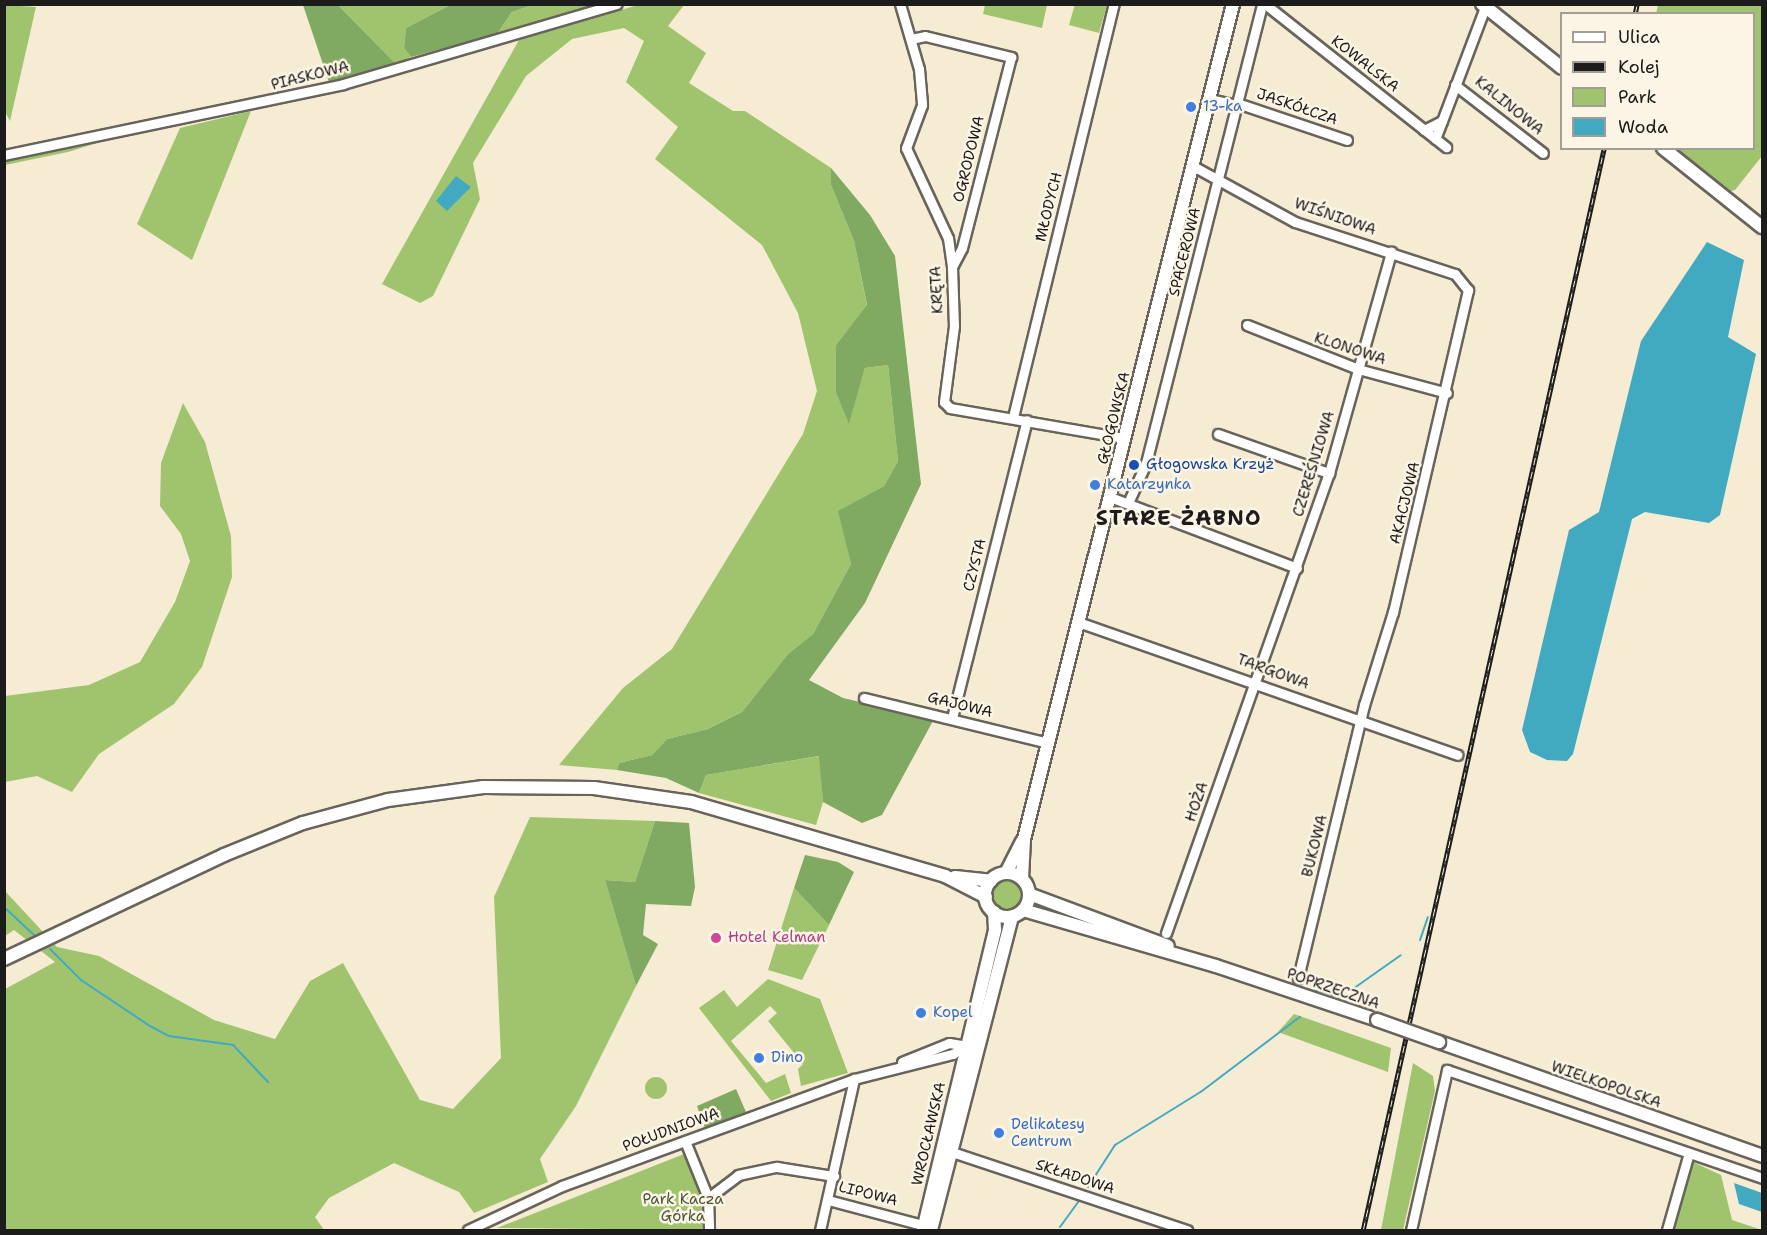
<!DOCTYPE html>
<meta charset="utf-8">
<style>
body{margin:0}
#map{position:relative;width:1767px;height:1235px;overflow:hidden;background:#f6ebd3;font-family:"Shantell Sans",sans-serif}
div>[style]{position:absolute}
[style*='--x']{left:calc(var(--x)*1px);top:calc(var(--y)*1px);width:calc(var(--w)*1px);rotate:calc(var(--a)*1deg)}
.green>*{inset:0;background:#a0c46e}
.round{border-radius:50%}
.forest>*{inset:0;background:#80aa61}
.water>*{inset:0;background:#41aac0}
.stream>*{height:2px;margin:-1px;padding:0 1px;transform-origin:1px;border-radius:1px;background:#41aac0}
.roads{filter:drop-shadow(2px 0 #68645c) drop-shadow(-2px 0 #68645c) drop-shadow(0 2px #68645c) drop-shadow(0 -2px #68645c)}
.street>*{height:9px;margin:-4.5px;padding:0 4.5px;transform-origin:4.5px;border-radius:4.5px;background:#fff}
.secondary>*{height:12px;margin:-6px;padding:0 6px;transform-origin:6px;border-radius:6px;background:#fff}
.secondary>.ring{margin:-6px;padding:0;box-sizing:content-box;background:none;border:12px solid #fff;border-radius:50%}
.rail>*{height:4.5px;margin-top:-2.25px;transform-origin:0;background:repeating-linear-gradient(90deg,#fcf5e5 0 7px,#1c1c1c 0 14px);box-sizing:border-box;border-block:2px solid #1c1c1c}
.bridges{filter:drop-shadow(2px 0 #68645c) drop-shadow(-2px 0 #68645c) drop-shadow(0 2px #68645c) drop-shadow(0 -2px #68645c)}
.secondary-bridge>*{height:12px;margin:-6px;padding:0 6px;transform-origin:6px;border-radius:6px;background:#fff}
.dots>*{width:16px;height:16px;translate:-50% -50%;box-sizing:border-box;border:3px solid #fcf5e5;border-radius:50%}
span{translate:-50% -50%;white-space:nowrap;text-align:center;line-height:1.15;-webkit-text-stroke:5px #fcf5e5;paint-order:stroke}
.street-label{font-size:15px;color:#1c1c1c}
.shop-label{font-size:15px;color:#366cbe}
.left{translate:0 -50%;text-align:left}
.transit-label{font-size:15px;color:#164399}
.hotel-label{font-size:15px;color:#b23c85}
.park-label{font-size:15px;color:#4a5739}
.district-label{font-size:21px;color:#1c1c1c;font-weight:700;letter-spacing:1.5px}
.frame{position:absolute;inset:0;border:6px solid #1c1c1c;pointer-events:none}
.legend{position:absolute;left:1560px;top:12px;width:195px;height:138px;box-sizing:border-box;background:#fcf5e5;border:2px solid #a29e95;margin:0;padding:8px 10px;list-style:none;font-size:18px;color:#1c1c1c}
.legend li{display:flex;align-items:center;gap:12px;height:30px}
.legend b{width:30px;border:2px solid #a29e95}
</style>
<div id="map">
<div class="green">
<div style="clip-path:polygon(1075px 4px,1107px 5px,1099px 33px,1069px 25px)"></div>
<div style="clip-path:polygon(5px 5px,36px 7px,10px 121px,5px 112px)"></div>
<div style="clip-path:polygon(338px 5px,450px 5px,406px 28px,404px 48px,411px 57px,396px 64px)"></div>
<div style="clip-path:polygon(532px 5px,595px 5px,497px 34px,512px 12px)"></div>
<div style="clip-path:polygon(638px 5px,684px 5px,668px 26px,706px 53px,689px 83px,733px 111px,745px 111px,831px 168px,831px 185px,854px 241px,867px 306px,836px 345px,836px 393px,849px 423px,865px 368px,888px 365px,898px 461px,884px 486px,839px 511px,851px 564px,813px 634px,788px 654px,742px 712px,708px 729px,667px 739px,652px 755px,619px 763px,617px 770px,559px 765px,623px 688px,672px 649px,803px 434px,817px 391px,798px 313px,762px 245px,655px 159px,678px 127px,626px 82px,644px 41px,624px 28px,572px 39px,526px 76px,473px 163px,480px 199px,433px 296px,420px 303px,382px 284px,519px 40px)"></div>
<div style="clip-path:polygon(985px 5px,985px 4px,1047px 5px,1042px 28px,983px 14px)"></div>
<div style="clip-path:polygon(1658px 5px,1762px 5px,1762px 156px,1735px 190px,1727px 192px,1673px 149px,1754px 148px,1754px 14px,1656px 14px)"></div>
<div style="clip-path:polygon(251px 111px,192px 260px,137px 224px,180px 128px)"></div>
<div style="clip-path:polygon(107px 140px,68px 152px,5px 165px,4px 158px)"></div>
<div style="clip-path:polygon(183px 403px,205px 442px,231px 536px,232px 577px,202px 667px,174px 704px,99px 754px,72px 792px,37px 776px,5px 782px,5px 696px,89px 685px,140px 662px,175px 602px,190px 561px,181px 534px,160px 506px,161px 463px)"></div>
<div style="clip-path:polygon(820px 756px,823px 802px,816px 825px,699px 793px,706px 775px)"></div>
<div style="clip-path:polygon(530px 817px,655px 821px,635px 882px,605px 880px,636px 986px,576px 1106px,540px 1159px,548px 1182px,474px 1213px,459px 1192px,394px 1163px,329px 1198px,315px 1217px,324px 1230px,5px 1230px,5px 989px,55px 962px,14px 930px,5px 936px,5px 891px,57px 947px,99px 956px,214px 1020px,275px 1039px,310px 981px,343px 963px,420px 1100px,453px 1109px,501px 1058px,494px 897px)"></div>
<div class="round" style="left:993px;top:881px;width:28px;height:28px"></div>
<div style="clip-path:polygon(794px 888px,829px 925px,802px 980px,768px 970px)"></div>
<div style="clip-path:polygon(768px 979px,820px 999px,848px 1073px,801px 1086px,798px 1069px,803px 1064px,768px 1021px,777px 1013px,770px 1006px,731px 1041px,766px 1083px,785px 1074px,791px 1093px,771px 1101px,699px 1008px,724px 990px,737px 1007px)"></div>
<div style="clip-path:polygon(1294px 1014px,1391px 1048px,1388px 1072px,1278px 1032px)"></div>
<div style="clip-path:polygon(1413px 1063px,1433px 1076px,1435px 1091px,1403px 1230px,1381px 1230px)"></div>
<div class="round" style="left:645px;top:1077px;width:22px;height:22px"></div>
<div style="clip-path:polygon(684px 1154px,708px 1207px,710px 1230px,497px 1228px)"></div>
<div style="clip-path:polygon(1693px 1162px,1721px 1175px,1732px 1220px,1762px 1230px,1671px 1230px)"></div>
</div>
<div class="forest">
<div style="clip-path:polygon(303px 5px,338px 5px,396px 64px,329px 82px)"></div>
<div style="clip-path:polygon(450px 5px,450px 4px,532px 5px,512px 12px,497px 34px,411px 57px,404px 48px,406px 28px)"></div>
<div style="clip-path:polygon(831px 168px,870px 215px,895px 256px,921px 484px,865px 603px,809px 680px,843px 698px,934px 719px,882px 815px,862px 823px,823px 802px,819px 756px,706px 775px,699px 793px,666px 778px,617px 770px,619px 763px,652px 755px,667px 739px,708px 729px,742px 712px,788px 654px,813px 634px,851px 564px,838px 511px,884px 486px,898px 461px,888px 365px,865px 368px,849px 424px,836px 393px,836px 345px,867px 305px,854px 241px,831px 185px)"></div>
<div style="clip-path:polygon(655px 821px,689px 823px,695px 887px,691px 906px,646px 904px,643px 935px,658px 944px,636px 986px,605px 880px,635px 882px)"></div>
<div style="clip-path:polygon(805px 855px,838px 862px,854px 872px,829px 925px,794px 888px)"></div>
<div style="clip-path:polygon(736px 1089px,746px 1112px,705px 1128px,697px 1106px)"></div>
</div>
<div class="water">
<div style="clip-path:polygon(456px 176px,471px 187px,447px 211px,436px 201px)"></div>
<div style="clip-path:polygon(1707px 242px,1744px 260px,1728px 337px,1756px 354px,1720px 515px,1709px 523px,1645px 512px,1632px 519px,1573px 754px,1567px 761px,1547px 760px,1530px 752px,1522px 730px,1569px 530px,1599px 512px,1641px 341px)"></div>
<div style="clip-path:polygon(1734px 1183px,1762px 1193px,1762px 1212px,1739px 1204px)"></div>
</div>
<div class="stream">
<div style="--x:4;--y:907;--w:41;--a:43"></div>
<div style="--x:1420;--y:940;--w:24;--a:-71"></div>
<div style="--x:50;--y:949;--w:44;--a:45"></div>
<div style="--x:81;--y:980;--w:83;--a:33.7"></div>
<div style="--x:150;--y:1026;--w:21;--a:28"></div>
<div style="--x:169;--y:1036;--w:65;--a:8"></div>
<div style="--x:233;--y:1045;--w:51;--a:46.6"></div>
<div style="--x:1311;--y:990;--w:28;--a:13"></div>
<div style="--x:1350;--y:991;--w:62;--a:-35.2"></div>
<div style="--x:1088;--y:1187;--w:50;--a:-57.3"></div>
<div style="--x:1115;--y:1145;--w:102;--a:-31.8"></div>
<div style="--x:1202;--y:1091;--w:123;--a:-37.1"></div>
<div style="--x:1060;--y:1227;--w:34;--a:-54"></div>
</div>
<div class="roads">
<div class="street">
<div style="--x:900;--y:4;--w:68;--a:73.7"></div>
<div style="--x:919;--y:69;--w:36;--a:85"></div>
<div style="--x:922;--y:105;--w:46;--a:110.4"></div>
<div style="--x:906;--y:148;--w:99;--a:65"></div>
<div style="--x:948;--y:238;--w:29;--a:82"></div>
<div style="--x:952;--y:267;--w:59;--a:88.1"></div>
<div style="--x:954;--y:326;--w:77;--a:97.5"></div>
<div style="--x:944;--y:402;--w:8;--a:45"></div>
<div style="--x:950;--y:408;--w:177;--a:9.8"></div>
<div style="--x:1265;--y:4;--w:231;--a:38.3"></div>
<div style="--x:911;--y:39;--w:14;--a:-12"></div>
<div style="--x:925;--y:36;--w:89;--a:13.7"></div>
<div style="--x:1011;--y:57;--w:197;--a:104.4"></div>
<div style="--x:962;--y:248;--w:21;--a:118"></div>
<div style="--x:1455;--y:85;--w:111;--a:37.7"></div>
<div style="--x:1209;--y:99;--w:29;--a:12"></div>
<div style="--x:1237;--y:103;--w:116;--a:18.6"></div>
<div style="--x:1442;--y:121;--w:122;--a:-69.3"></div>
<div style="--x:1424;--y:130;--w:20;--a:-27"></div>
<div style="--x:1442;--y:121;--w:19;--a:111"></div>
<div style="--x:4;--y:155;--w:346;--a:-11.8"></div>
<div style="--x:343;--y:84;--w:285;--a:-16.3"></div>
<div style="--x:1193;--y:166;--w:116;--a:28.8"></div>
<div style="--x:1295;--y:222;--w:168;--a:18"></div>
<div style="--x:1455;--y:274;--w:21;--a:51"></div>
<div style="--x:1468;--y:290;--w:331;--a:103.1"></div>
<div style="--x:1393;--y:612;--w:97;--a:107.3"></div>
<div style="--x:1364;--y:705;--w:281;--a:103.6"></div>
<div style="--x:1247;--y:325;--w:119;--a:21.6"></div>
<div style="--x:1358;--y:369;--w:92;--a:15.1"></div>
<div style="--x:1013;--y:417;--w:425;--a:-76.3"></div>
<div style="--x:1218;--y:434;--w:118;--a:19.4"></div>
<div style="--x:1110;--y:497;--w:200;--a:20.8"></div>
<div style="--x:1128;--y:503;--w:44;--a:-65.8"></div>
<div style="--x:1146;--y:463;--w:473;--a:-75.8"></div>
<div style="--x:1078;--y:622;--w:402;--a:19.3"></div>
<div style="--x:864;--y:698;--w:189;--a:13.7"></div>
<div style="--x:952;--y:718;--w:307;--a:-75.9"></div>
<div style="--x:1166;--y:933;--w:488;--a:-70.5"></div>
<div style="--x:1329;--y:473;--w:230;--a:-74.3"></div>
<div style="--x:902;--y:1062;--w:51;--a:-22"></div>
<div style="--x:949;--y:1043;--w:19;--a:9"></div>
<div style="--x:685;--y:1141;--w:61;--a:68"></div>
<div style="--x:708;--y:1198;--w:32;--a:88"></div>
<div style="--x:952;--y:1152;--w:248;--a:18.4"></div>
<div style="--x:708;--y:1198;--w:38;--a:-37"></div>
<div style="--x:738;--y:1175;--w:40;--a:-12"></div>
<div style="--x:777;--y:1167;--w:58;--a:9"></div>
<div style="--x:828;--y:1200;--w:106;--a:14.8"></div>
<div style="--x:468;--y:1230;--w:104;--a:-25.1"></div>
<div style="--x:562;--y:1186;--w:311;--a:-20.1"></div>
<div style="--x:854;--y:1079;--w:102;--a:-14.2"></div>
<div style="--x:953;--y:1054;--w:15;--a:-37"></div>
<div style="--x:820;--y:1230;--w:155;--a:-77.3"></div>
<div style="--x:1411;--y:1230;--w:164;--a:-77.3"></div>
<div style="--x:1447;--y:1070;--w:333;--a:18.9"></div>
<div style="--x:1667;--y:1230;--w:80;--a:-74.1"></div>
</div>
<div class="secondary">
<div style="--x:1482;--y:4;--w:102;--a:38.7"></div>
<div style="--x:1663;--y:148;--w:127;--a:38.6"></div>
<div style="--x:1006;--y:873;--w:35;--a:-63"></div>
<div class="ring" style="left:985px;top:873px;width:32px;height:32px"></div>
<div style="--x:955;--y:877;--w:36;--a:6"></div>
<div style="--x:1022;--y:879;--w:40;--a:-87.1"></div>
<div style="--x:1024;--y:839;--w:861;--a:-75.95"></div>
<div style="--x:1029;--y:894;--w:148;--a:20.5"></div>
<div style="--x:1023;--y:910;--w:201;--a:16.2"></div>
<div style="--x:1216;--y:966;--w:170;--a:18.5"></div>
<div style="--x:4;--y:959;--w:243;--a:-25.3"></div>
<div style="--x:224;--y:855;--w:85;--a:-22.1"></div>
<div style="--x:303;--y:823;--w:88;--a:-15.1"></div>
<div style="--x:388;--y:800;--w:96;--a:-7.8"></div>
<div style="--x:483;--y:787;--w:111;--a:0.5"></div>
<div style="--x:594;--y:788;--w:98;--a:8.2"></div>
<div style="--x:691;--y:802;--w:265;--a:16.2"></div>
<div style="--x:945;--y:876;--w:46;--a:27.1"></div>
<div style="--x:1439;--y:1042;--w:343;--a:19.4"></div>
<div style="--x:923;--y:1230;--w:309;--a:-76.5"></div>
<div style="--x:995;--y:930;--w:18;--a:-93"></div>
<div style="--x:931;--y:1230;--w:324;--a:-75.5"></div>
</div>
</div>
<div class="rail">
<div style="--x:1635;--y:14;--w:10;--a:-79"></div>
<div style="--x:1363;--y:1230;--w:1109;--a:-77.44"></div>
</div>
<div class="bridges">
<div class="secondary-bridge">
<div style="--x:1377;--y:1020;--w:66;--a:19.5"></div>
</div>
</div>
<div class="dots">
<div style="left:1191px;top:107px;background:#3f7fe0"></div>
<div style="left:1134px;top:465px;background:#1a4fb4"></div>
<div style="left:1095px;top:485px;background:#3f7fe0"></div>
<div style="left:716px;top:938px;background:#d1479c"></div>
<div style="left:921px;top:1013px;background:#3f7fe0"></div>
<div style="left:759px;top:1058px;background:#3f7fe0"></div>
<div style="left:999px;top:1133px;background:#3f7fe0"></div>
</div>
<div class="street-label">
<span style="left:1365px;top:64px;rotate:38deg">KOWALSKA</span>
<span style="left:310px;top:76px;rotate:-14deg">PIASKOWA</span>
<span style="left:1509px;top:106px;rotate:39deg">KALINOWA</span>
<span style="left:1297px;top:107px;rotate:19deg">JASKÓŁCZA</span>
<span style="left:969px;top:159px;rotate:-76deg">OGRODOWA</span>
<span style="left:1049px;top:207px;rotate:-76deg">MŁODYCH</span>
<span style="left:1335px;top:217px;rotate:19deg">WIŚNIOWA</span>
<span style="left:1185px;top:252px;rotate:-76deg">SPACEROWA</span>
<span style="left:937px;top:290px;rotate:-93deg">KRĘTA</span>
<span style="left:1350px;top:349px;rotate:18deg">KLONOWA</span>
<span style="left:1114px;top:418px;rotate:-76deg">GŁOGOWSKA</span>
<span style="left:1314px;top:464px;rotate:-73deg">CZEREŚNIOWA</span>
<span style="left:1405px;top:503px;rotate:-76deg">AKACJOWA</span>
<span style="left:975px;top:565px;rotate:-76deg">CZYSTA</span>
<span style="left:1273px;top:672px;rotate:20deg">TARGOWA</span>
<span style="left:960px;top:705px;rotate:14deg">GAJOWA</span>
<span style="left:1197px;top:802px;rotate:-71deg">HOŻA</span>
<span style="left:1315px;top:846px;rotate:-76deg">BUKOWA</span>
<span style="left:1333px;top:989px;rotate:19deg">POPRZECZNA</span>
<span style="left:1606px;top:1085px;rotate:19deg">WIELKOPOLSKA</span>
<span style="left:671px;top:1130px;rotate:-20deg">POŁUDNIOWA</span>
<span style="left:929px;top:1134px;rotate:-77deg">WROCŁAWSKA</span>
<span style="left:1075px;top:1177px;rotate:18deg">SKŁADOWA</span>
<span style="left:868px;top:1194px;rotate:14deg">LIPOWA</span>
</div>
<div class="shop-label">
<span class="left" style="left:1203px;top:107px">13-ka</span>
<span class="left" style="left:1107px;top:485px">Katarzynka</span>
<span class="left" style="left:933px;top:1013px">Kopel</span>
<span class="left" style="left:771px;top:1058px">Dino</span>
<span class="left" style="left:1011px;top:1133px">Delikatesy<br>Centrum</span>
</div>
<div class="transit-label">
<span class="left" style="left:1146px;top:465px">Głogowska Krzyż</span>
</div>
<div class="hotel-label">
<span class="left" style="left:728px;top:938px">Hotel Kelman</span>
</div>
<div class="park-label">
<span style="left:683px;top:1208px">Park Kacza<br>Górka</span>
</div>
<div class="district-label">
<span style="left:1179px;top:518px">STARE ŻABNO</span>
</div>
<div class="frame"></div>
<ul class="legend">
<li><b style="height:8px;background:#fff"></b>Ulica</li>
<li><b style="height:8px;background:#1c1c1c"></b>Kolej</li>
<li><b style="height:16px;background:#a0c46e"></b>Park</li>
<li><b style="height:16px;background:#41aac0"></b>Woda</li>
</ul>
</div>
